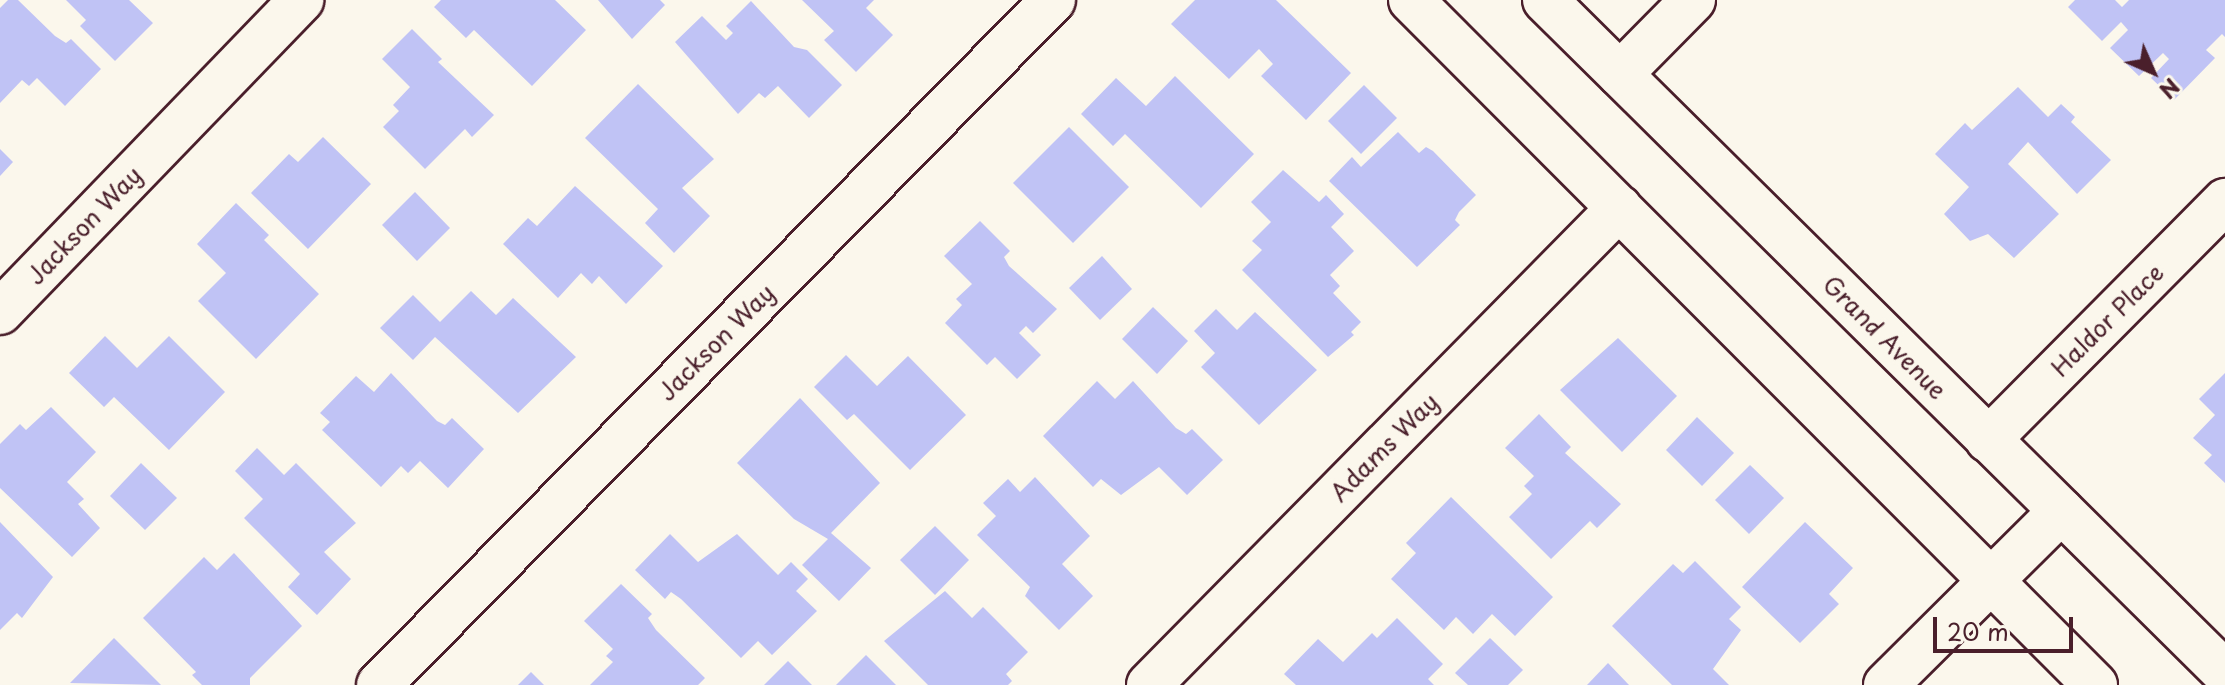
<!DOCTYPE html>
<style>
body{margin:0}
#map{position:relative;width:2225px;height:685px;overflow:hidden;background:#fbf7ec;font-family:"Playpen Sans",sans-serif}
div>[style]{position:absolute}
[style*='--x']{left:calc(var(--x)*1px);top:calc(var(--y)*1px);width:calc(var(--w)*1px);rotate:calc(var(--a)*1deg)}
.building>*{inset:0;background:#c0c3f5}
.roads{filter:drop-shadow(2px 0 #4a1f2b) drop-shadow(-2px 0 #4a1f2b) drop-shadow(0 2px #4a1f2b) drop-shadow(0 -2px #4a1f2b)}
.minor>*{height:44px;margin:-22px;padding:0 22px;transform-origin:22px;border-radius:22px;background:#fbf7ec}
span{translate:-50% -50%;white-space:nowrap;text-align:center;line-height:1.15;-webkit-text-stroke:8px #fbf7ec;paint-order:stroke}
.street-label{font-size:24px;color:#4a1f2b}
.north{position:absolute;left:2113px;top:32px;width:80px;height:80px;-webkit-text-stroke:6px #fbf7ec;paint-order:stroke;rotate:135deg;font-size:22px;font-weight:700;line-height:32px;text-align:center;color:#4a1f2b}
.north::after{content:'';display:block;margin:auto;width:28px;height:36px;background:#4a1f2b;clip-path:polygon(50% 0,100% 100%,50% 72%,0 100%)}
.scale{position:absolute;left:1933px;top:617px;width:140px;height:36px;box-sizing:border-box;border:4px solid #4a1f2b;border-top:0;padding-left:10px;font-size:24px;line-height:28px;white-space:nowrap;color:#4a1f2b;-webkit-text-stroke:6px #fbf7ec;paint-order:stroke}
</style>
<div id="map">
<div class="building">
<div style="clip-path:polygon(8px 0,18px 0,55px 36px,66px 43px,71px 39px,101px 69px,65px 106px,37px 78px,29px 86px,22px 80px,0 103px,0 8px)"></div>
<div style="clip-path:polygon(66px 0,129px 0,153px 23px,115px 61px,80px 26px,86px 20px)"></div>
<div style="clip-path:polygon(441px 0,555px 0,586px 30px,532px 86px,474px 30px,466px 38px,434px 7px)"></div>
<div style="clip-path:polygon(598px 0,660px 0,665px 5px,632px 39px)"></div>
<div style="clip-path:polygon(802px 0,874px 0,866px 8px,893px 35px,856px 72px,824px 40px,834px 31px)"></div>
<div style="clip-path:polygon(1195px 0,1276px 0,1351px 73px,1306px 120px,1261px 76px,1273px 64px,1259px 49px,1229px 79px,1171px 24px)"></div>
<div style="clip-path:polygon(2075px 0,2115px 0,2122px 7px,2129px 0,2225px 0,2225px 37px,2222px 34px,2206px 50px,2215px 58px,2174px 100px,2151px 78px,2169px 59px,2163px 53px,2139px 76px,2110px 48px,2128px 30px,2121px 22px,2102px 41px,2068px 7px)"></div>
<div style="clip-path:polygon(751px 1px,794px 47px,807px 50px,842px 85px,809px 118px,778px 86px,765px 98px,759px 93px,738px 114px,675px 42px,702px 16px,726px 40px,733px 33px,726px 26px)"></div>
<div style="clip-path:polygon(412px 29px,442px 59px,438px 62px,494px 115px,472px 137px,465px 129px,425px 169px,383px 127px,399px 111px,393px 105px,410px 87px,382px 59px)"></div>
<div style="clip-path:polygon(1175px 76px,1254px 154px,1201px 208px,1125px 134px,1113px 146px,1081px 114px,1116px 78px,1146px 106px)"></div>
<div style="clip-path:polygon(638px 84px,714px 159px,682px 188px,710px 216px,674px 253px,645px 223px,658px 209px,585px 138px)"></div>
<div style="clip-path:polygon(1364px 85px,1397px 118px,1361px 154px,1328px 121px)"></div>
<div style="clip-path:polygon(2018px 87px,2048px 117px,2061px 104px,2075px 117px,2071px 122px,2111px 160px,2077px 194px,2028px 142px,2008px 164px,2059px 214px,2014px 258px,1988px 234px,1970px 241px,1944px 214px,1969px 187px,1935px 154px,1965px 123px,1972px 130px)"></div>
<div style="clip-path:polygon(1069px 127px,1129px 187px,1073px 243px,1013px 183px)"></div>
<div style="clip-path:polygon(1398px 132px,1419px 153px,1426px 147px,1433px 151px,1476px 195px,1459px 212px,1455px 220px,1460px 225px,1417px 267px,1329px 181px,1352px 157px,1361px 167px)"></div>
<div style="clip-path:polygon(323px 137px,371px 184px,308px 249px,251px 193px,289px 154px,298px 162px)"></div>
<div style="clip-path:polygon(0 149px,13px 162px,0 176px)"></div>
<div style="clip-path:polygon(1283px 170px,1319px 202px,1326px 195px,1344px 214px,1331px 227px,1354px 251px,1330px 275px,1340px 286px,1333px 293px,1361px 322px,1351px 332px,1354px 335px,1328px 357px,1242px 270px,1262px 250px,1252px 241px,1271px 222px,1251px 202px)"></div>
<div style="clip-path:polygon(575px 186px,663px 266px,626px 304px,599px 276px,592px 284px,581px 273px,558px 298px,503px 244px,528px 218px,537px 226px)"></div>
<div style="clip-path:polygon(415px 192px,450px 228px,417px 261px,382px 225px)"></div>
<div style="clip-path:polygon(236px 203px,269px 235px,264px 240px,319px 294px,256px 359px,198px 301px,226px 273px,197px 244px)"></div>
<div style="clip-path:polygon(980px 221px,1010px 251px,1004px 257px,1009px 266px,1057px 309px,1033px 333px,1026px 326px,1019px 333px,1041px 355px,1017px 379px,995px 357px,987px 365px,945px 323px,962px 305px,956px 299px,972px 284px,944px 256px)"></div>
<div style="clip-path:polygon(1102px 256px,1132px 289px,1100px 320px,1069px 288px)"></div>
<div style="clip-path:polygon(471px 291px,496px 315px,513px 298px,576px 357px,518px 413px,435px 337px,413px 360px,380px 328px,413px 295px,440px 322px)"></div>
<div style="clip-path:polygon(1153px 307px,1188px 341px,1157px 374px,1122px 339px)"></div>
<div style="clip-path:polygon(1216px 309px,1237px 330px,1255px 312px,1317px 370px,1259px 425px,1201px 367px,1215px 353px,1194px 331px)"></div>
<div style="clip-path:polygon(105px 336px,137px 368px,169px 336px,225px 392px,169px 450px,114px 397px,104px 407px,69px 373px)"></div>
<div style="clip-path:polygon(1618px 338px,1677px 396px,1622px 452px,1560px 390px)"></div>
<div style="clip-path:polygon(846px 355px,877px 386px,908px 356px,966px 415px,910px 470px,854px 414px,847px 420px,814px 387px)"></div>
<div style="clip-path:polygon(391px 373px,437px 421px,445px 425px,452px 418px,484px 449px,448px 488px,420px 461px,408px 473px,401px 466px,381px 487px,322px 430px,330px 422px,320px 413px,356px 376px,374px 392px)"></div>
<div style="clip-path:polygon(2225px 373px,2225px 483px,2204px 463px,2212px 455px,2193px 438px,2215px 415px,2199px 399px)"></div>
<div style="clip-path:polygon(1097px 381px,1115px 399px,1133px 381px,1176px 428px,1186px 434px,1192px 429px,1223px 460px,1187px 495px,1159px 467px,1121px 495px,1101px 479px,1093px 487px,1043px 436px)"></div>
<div style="clip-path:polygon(800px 398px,880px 483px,831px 533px,871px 568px,839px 601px,802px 565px,828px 539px,794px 519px,737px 463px)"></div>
<div style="clip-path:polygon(51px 407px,96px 452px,67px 482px,84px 499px,78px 504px,100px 528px,72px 557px,0 488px,0 444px,20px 424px,26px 430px)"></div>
<div style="clip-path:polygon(1539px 414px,1571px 447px,1565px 453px,1621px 504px,1597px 528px,1590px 521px,1551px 559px,1509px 517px,1532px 494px,1524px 486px,1534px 476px,1505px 448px)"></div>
<div style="clip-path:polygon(1697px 417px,1734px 453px,1702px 486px,1666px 450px)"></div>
<div style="clip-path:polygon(257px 448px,284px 475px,296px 463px,356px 523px,324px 552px,351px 579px,317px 615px,288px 587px,300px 574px,244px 518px,263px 499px,235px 471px)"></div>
<div style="clip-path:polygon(141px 463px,177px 498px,145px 530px,110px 496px)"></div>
<div style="clip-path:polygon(1750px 465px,1784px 498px,1749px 534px,1715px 500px)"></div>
<div style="clip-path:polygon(1035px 477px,1090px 536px,1062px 564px,1093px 596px,1059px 630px,1025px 596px,1030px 587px,977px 535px,996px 516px,983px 503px,1008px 479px,1020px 492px)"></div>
<div style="clip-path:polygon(1451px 497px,1553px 597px,1515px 636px,1492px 614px,1473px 634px,1456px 617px,1444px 630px,1391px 579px,1416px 553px,1406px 543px)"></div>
<div style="clip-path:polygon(0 522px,53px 577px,22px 618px,17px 613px,0 630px)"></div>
<div style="clip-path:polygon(1805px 522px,1853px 568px,1829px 594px,1839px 604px,1800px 643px,1742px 587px)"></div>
<div style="clip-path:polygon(935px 526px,969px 560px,935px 595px,900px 560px)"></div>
<div style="clip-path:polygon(670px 534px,698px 562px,737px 534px,778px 575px,791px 562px,808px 579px,796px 591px,817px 611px,772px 655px,758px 641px,741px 658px,681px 599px,671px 592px,665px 599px,635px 570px)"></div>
<div style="clip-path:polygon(234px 553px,302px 626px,250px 678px,250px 685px,202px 685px,192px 675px,196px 672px,143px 618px,204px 557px,217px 570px)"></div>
<div style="clip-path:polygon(1695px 561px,1741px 607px,1729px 619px,1741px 630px,1713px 669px,1729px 685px,1672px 685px,1612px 626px,1673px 564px,1683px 573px)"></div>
<div style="clip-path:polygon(621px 584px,652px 614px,648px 618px,656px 630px,705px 678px,698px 685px,590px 685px,613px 662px,606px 656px,613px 649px,584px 621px)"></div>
<div style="clip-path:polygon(945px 591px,972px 618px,983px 607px,1028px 652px,1006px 674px,1012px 681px,1008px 685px,928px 685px,884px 641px)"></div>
<div style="clip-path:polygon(1397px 618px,1443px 664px,1428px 679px,1434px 685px,1296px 685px,1284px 674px,1318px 639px,1343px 662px,1372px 633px,1377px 638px)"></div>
<div style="clip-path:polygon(114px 638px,161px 685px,70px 683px)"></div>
<div style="clip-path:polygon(1490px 638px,1523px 670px,1508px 685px,1468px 685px,1455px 673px)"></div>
<div style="clip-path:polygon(866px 655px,896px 685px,836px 685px)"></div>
<div style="clip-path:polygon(788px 661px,812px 685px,764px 685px)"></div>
<div style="clip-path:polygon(1608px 663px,1629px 685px,1587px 685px)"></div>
<div style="clip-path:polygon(531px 672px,544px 685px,518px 685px)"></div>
</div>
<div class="roads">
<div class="minor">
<div style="--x:1411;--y:0;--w:968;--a:45.04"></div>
<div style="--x:1545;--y:0;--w:957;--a:44.7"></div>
<div style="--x:1620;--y:74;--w:104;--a:-45.4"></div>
<div style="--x:0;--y:312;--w:434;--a:-46"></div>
<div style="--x:1988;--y:440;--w:337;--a:-45.2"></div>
<div style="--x:379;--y:685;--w:961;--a:-45.46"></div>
<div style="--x:1149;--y:685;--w:670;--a:-45.42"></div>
<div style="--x:1886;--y:685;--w:247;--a:-44.8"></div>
</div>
</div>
<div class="street-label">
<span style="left:84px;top:225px;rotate:-46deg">Jackson Way</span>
<span style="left:2107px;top:320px;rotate:-45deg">Haldor Place</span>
<span style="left:1885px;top:337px;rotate:45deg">Grand Avenue</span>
<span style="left:716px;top:342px;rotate:-45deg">Jackson Way</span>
<span style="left:1384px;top:447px;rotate:-45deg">Adams Way</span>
</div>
<div class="north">N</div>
<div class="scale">20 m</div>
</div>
